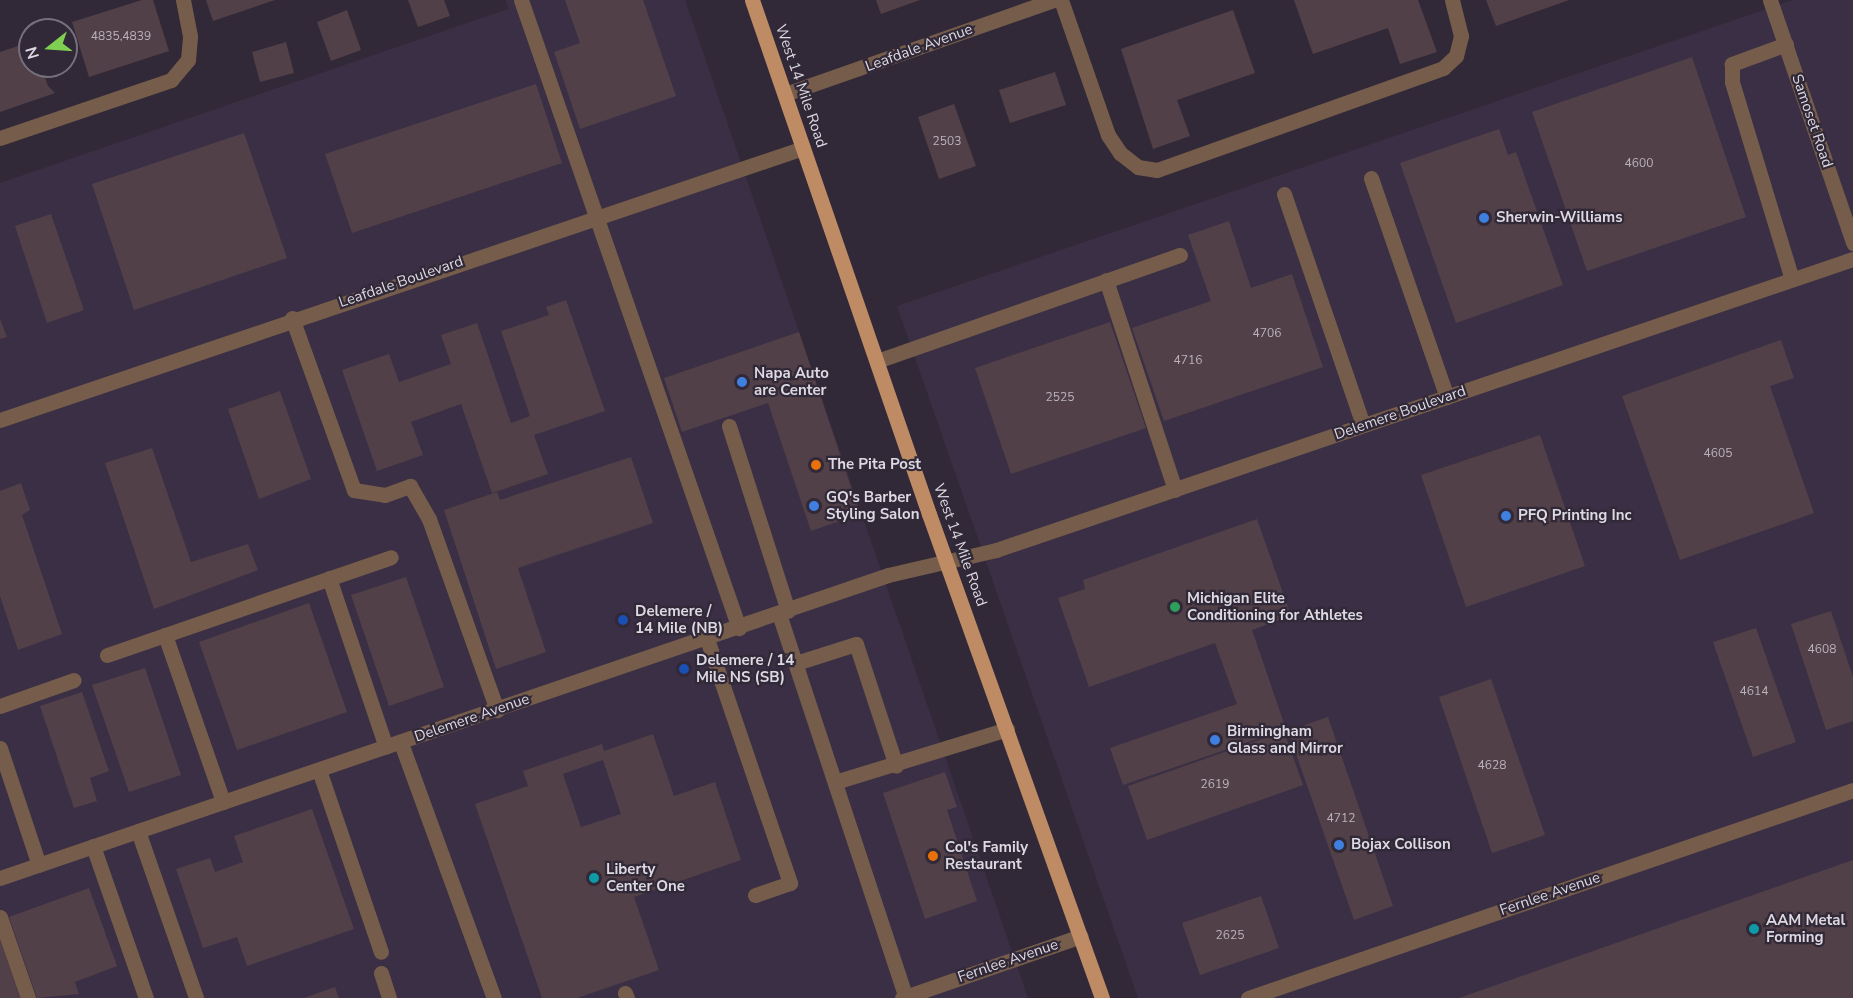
<!DOCTYPE html>
<style>
body{margin:0}
#map{position:relative;width:1853px;height:998px;overflow:hidden;background:#312938;font-family:"Nunito Sans",sans-serif}
div>[style]{position:absolute}
[style*='--x']{left:calc(var(--x)*1px);top:calc(var(--y)*1px);width:calc(var(--w)*1px);rotate:calc(var(--a)*1deg)}
.built>*{inset:0;background:#3a2f44}
.building>*{inset:0;background:#524048}
.minor>*{height:15px;margin:-7.5px;padding:0 7.5px;transform-origin:7.5px;border-radius:7.5px;background:#765d4b}
.major>*{height:15px;margin:-7.5px;padding:0 7.5px;transform-origin:7.5px;border-radius:7.5px;background:#bf8b65}
.dots>*{width:16px;height:16px;translate:-50% -50%;box-sizing:border-box;border:3px solid #312938;border-radius:50%}
span{translate:-50% -50%;white-space:nowrap;text-align:center;line-height:1.15;-webkit-text-stroke:4.5px #312938;paint-order:stroke}
.number-label{font-size:12px;color:#bab3bc}
.number-label span{-webkit-text-stroke-width:0}
.street-label{font-size:15px;color:#ddd9e2}
.poi-label{font-size:15px;color:#ddd9e2;font-weight:700}
.left{translate:0 -50%;text-align:left}
.north{position:absolute;left:18px;top:18px;width:60px;height:60px;box-sizing:border-box;background:#312938;border:2px solid #766f7c;border-radius:50%;rotate:253deg;font-size:16px;font-weight:700;line-height:24px;text-align:center;color:#ddd9e2}
.north::after{content:'';display:block;margin:auto;width:21px;height:27px;background:#7fd052;clip-path:polygon(50% 0,100% 100%,50% 72%,0 100%)}
</style>
<div id="map">
<div class="built">
<div style="clip-path:polygon(506px 0,685px 0,1028px 998px,0 998px,0 183px,508px 9px)"></div>
<div style="clip-path:polygon(1793px 0,1853px 0,1853px 998px,1138px 998px,897px 306px)"></div>
</div>
<div class="building">
<div style="clip-path:polygon(142px 0,153px 0,169px 51px,89px 77px,72px 22px)"></div>
<div style="clip-path:polygon(206px 0,275px 0,213px 21px)"></div>
<div style="clip-path:polygon(408px 0,444px 0,450px 16px,418px 27px)"></div>
<div style="clip-path:polygon(565px 0,643px 0,676px 96px,580px 129px,554px 52px,580px 43px)"></div>
<div style="clip-path:polygon(876px 0,920px 0,881px 14px)"></div>
<div style="clip-path:polygon(1294px 0,1418px 0,1437px 52px,1400px 64px,1388px 28px,1313px 54px)"></div>
<div style="clip-path:polygon(1486px 0,1569px 0,1496px 26px)"></div>
<div style="clip-path:polygon(347px 10px,361px 50px,331px 61px,317px 22px)"></div>
<div style="clip-path:polygon(1233px 10px,1255px 73px,1177px 100px,1190px 136px,1153px 149px,1121px 49px)"></div>
<div style="clip-path:polygon(30px 42px,30px 66px,41px 66px,48px 86px,55px 93px,0 112px,0 52px)"></div>
<div style="clip-path:polygon(286px 42px,294px 73px,260px 82px,252px 52px)"></div>
<div style="clip-path:polygon(1692px 57px,1746px 217px,1587px 271px,1532px 112px)"></div>
<div style="clip-path:polygon(1055px 72px,1066px 105px,1010px 123px,999px 90px)"></div>
<div style="clip-path:polygon(536px 84px,562px 163px,352px 233px,325px 154px)"></div>
<div style="clip-path:polygon(954px 104px,976px 166px,939px 179px,918px 117px)"></div>
<div style="clip-path:polygon(1499px 129px,1508px 155px,1516px 152px,1563px 285px,1456px 323px,1400px 163px)"></div>
<div style="clip-path:polygon(244px 133px,287px 258px,134px 310px,92px 184px)"></div>
<div style="clip-path:polygon(51px 214px,84px 310px,47px 323px,15px 226px)"></div>
<div style="clip-path:polygon(1229px 221px,1251px 288px,1292px 274px,1323px 367px,1164px 421px,1132px 328px,1211px 301px,1188px 235px)"></div>
<div style="clip-path:polygon(566px 300px,605px 411px,534px 435px,548px 474px,492px 493px,461px 404px,411px 422px,423px 455px,377px 471px,342px 370px,389px 354px,399px 382px,451px 364px,441px 335px,477px 323px,511px 423px,530px 416px,501px 331px,549px 315px,546px 307px)"></div>
<div style="clip-path:polygon(0 319px,7px 337px,0 339px)"></div>
<div style="clip-path:polygon(1110px 322px,1146px 428px,1011px 474px,975px 368px)"></div>
<div style="clip-path:polygon(799px 332px,860px 514px,811px 531px,768px 403px,682px 432px,664px 378px)"></div>
<div style="clip-path:polygon(1781px 340px,1794px 378px,1770px 386px,1814px 513px,1680px 560px,1622px 396px)"></div>
<div style="clip-path:polygon(280px 391px,311px 479px,259px 499px,228px 409px)"></div>
<div style="clip-path:polygon(1540px 435px,1585px 566px,1466px 607px,1421px 475px)"></div>
<div style="clip-path:polygon(152px 448px,191px 562px,248px 544px,258px 570px,154px 609px,105px 463px)"></div>
<div style="clip-path:polygon(631px 457px,653px 523px,518px 568px,546px 652px,496px 669px,444px 510px,497px 492px,500px 500px)"></div>
<div style="clip-path:polygon(21px 483px,30px 510px,22px 515px,62px 634px,18px 650px,0 596px,0 491px)"></div>
<div style="clip-path:polygon(1257px 519px,1291px 616px,1252px 630px,1286px 729px,1123px 785px,1110px 748px,1237px 704px,1215px 643px,1089px 687px,1058px 598px,1085px 589px,1083px 580px)"></div>
<div style="clip-path:polygon(406px 577px,444px 687px,389px 706px,351px 595px)"></div>
<div style="clip-path:polygon(309px 603px,347px 712px,237px 750px,199px 642px)"></div>
<div style="clip-path:polygon(1831px 611px,1853px 677px,1853px 721px,1826px 730px,1791px 624px)"></div>
<div style="clip-path:polygon(1756px 628px,1796px 742px,1753px 757px,1713px 642px)"></div>
<div style="clip-path:polygon(145px 668px,181px 775px,129px 792px,92px 685px)"></div>
<div style="clip-path:polygon(1491px 679px,1545px 835px,1492px 853px,1439px 697px)"></div>
<div style="clip-path:polygon(82px 692px,109px 771px,90px 778px,97px 801px,74px 808px,40px 706px)"></div>
<div style="clip-path:polygon(1328px 717px,1393px 906px,1354px 920px,1288px 731px)"></div>
<div style="clip-path:polygon(1284px 731px,1303px 785px,1147px 840px,1128px 786px)"></div>
<div style="clip-path:polygon(evenodd,653px 734px,674px 796px,715px 782px,741px 860px,634px 897px,659px 970px,577px 998px,542px 998px,475px 804px,528px 786px,523px 771px,602px 744px,604px 751px,653px 734px,603px 760px,621px 814px,581px 827px,563px 774px,603px 760px)"></div>
<div style="clip-path:polygon(945px 772px,957px 807px,947px 810px,977px 901px,925px 919px,883px 793px)"></div>
<div style="clip-path:polygon(312px 809px,354px 929px,247px 966px,237px 937px,203px 948px,176px 869px,210px 858px,215px 872px,243px 862px,234px 836px)"></div>
<div style="clip-path:polygon(1853px 860px,1853px 998px,1459px 998px)"></div>
<div style="clip-path:polygon(89px 888px,117px 966px,75px 982px,79px 994px,37px 998px,9px 917px)"></div>
<div style="clip-path:polygon(1261px 896px,1279px 948px,1200px 975px,1182px 923px)"></div>
<div style="clip-path:polygon(0 939px,20px 998px,0 998px)"></div>
<div style="clip-path:polygon(335px 987px,339px 998px,304px 998px)"></div>
</div>
<div class="minor">
<div style="--x:521;--y:0;--w:665;--a:70.86"></div>
<div style="--x:1061;--y:0;--w:143;--a:70.8"></div>
<div style="--x:1108;--y:135;--w:22;--a:56"></div>
<div style="--x:1120;--y:153;--w:23;--a:38"></div>
<div style="--x:1138;--y:167;--w:19;--a:9"></div>
<div style="--x:1157;--y:170;--w:304;--a:-19.6"></div>
<div style="--x:1443;--y:68;--w:18;--a:-43"></div>
<div style="--x:1456;--y:56;--w:21;--a:-76"></div>
<div style="--x:1461;--y:36;--w:37;--a:-104"></div>
<div style="--x:1770;--y:0;--w:257;--a:71.1"></div>
<div style="--x:1786;--y:44;--w:58;--a:159.7"></div>
<div style="--x:1732;--y:64;--w:18;--a:90"></div>
<div style="--x:1732;--y:82;--w:206;--a:73.1"></div>
<div style="--x:785;--y:94;--w:284;--a:-19.3"></div>
<div style="--x:0;--y:138;--w:181;--a:-18.7"></div>
<div style="--x:171;--y:80;--w:26;--a:-50"></div>
<div style="--x:188;--y:60;--w:24;--a:-85"></div>
<div style="--x:190;--y:36;--w:37;--a:-101"></div>
<div style="--x:1371;--y:178;--w:232;--a:70.9"></div>
<div style="--x:1284;--y:194;--w:244;--a:71.1"></div>
<div style="--x:1106;--y:280;--w:221;--a:71.8"></div>
<div style="--x:292;--y:318;--w:183;--a:70.2"></div>
<div style="--x:354;--y:490;--w:31;--a:9"></div>
<div style="--x:385;--y:495;--w:27;--a:-20"></div>
<div style="--x:410;--y:486;--w:38;--a:60"></div>
<div style="--x:429;--y:519;--w:203;--a:70.4"></div>
<div style="--x:877;--y:361;--w:321;--a:-19.3"></div>
<div style="--x:0;--y:420;--w:848;--a:-18.71"></div>
<div style="--x:729;--y:426;--w:194;--a:72.3"></div>
<div style="--x:329;--y:578;--w:178;--a:71.4"></div>
<div style="--x:779;--y:614;--w:404;--a:71.7"></div>
<div style="--x:165;--y:635;--w:177;--a:70.8"></div>
<div style="--x:707;--y:639;--w:258;--a:71.2"></div>
<div style="--x:790;--y:883;--w:37;--a:161"></div>
<div style="--x:107;--y:655;--w:300;--a:-19"></div>
<div style="--x:796;--y:663;--w:63;--a:-17.6"></div>
<div style="--x:856;--y:644;--w:128;--a:71.8"></div>
<div style="--x:0;--y:706;--w:78;--a:-19.4"></div>
<div style="--x:401;--y:743;--w:271;--a:70"></div>
<div style="--x:0;--y:748;--w:123;--a:71.6"></div>
<div style="--x:319;--y:770;--w:192;--a:71.2"></div>
<div style="--x:835;--y:782;--w:180;--a:-17.1"></div>
<div style="--x:138;--y:831;--w:177;--a:70.8"></div>
<div style="--x:93;--y:846;--w:161;--a:70.8"></div>
<div style="--x:0;--y:878;--w:938;--a:-18.84"></div>
<div style="--x:888;--y:575;--w:111;--a:-13"></div>
<div style="--x:996;--y:550;--w:905;--a:-18.76"></div>
<div style="--x:0;--y:917;--w:86;--a:70.9"></div>
<div style="--x:381;--y:973;--w:26;--a:72"></div>
<div style="--x:625;--y:993;--w:5;--a:68"></div>
<div style="--x:902;--y:998;--w:189;--a:-19.1"></div>
<div style="--x:1248;--y:998;--w:640;--a:-18.97"></div>
</div>
<div class="major">
<div style="--x:752;--y:0;--w:544;--a:71"></div>
<div style="--x:929;--y:514;--w:514;--a:70.33"></div>
</div>
<div class="dots">
<div style="left:1484px;top:218px;background:#3f7fe0"></div>
<div style="left:742px;top:382px;background:#3f7fe0"></div>
<div style="left:816px;top:465px;background:#e8710a"></div>
<div style="left:814px;top:506px;background:#3f7fe0"></div>
<div style="left:1506px;top:516px;background:#3f7fe0"></div>
<div style="left:1175px;top:607px;background:#2e9e5b"></div>
<div style="left:623px;top:620px;background:#1a4fb4"></div>
<div style="left:684px;top:669px;background:#1a4fb4"></div>
<div style="left:1215px;top:740px;background:#3f7fe0"></div>
<div style="left:1339px;top:845px;background:#3f7fe0"></div>
<div style="left:933px;top:856px;background:#e8710a"></div>
<div style="left:594px;top:878px;background:#0f9aa8"></div>
<div style="left:1754px;top:929px;background:#0f9aa8"></div>
</div>
<div class="number-label">
<span style="left:121px;top:37px">4835,4839</span>
<span style="left:947px;top:142px">2503</span>
<span style="left:1639px;top:164px">4600</span>
<span style="left:1267px;top:334px">4706</span>
<span style="left:1188px;top:361px">4716</span>
<span style="left:1060px;top:398px">2525</span>
<span style="left:1718px;top:454px">4605</span>
<span style="left:1822px;top:650px">4608</span>
<span style="left:1754px;top:692px">4614</span>
<span style="left:1492px;top:766px">4628</span>
<span style="left:1215px;top:785px">2619</span>
<span style="left:1341px;top:819px">4712</span>
<span style="left:1230px;top:936px">2625</span>
</div>
<div class="street-label">
<span style="left:919px;top:48px;rotate:-20deg">Leafdale Avenue</span>
<span style="left:801px;top:86px;rotate:71deg">West 14 Mile Road</span>
<span style="left:1812px;top:121px;rotate:71deg">Samoset Road</span>
<span style="left:401px;top:282px;rotate:-19deg">Leafdale Boulevard</span>
<span style="left:1400px;top:413px;rotate:-19deg">Delemere Boulevard</span>
<span style="left:960px;top:545px;rotate:70deg">West 14 Mile Road</span>
<span style="left:472px;top:718px;rotate:-19deg">Delemere Avenue</span>
<span style="left:1550px;top:894px;rotate:-19deg">Fernlee Avenue</span>
<span style="left:1008px;top:961px;rotate:-19deg">Fernlee Avenue</span>
</div>
<div class="poi-label">
<span class="left" style="left:1496px;top:218px">Sherwin-Williams</span>
<span class="left" style="left:754px;top:382px">Napa Auto<br>are Center</span>
<span class="left" style="left:828px;top:465px">The Pita Post</span>
<span class="left" style="left:826px;top:506px">GQ's Barber<br>Styling Salon</span>
<span class="left" style="left:1518px;top:516px">PFQ Printing Inc</span>
<span class="left" style="left:1187px;top:607px">Michigan Elite<br>Conditioning for Athletes</span>
<span class="left" style="left:635px;top:620px">Delemere /<br>14 Mile (NB)</span>
<span class="left" style="left:696px;top:669px">Delemere / 14<br>Mile NS (SB)</span>
<span class="left" style="left:1227px;top:740px">Birmingham<br>Glass and Mirror</span>
<span class="left" style="left:1351px;top:845px">Bojax Collison</span>
<span class="left" style="left:945px;top:856px">Col's Family<br>Restaurant</span>
<span class="left" style="left:606px;top:878px">Liberty<br>Center One</span>
<span class="left" style="left:1766px;top:929px">AAM Metal<br>Forming</span>
</div>
<div class="north">N</div>
</div>
